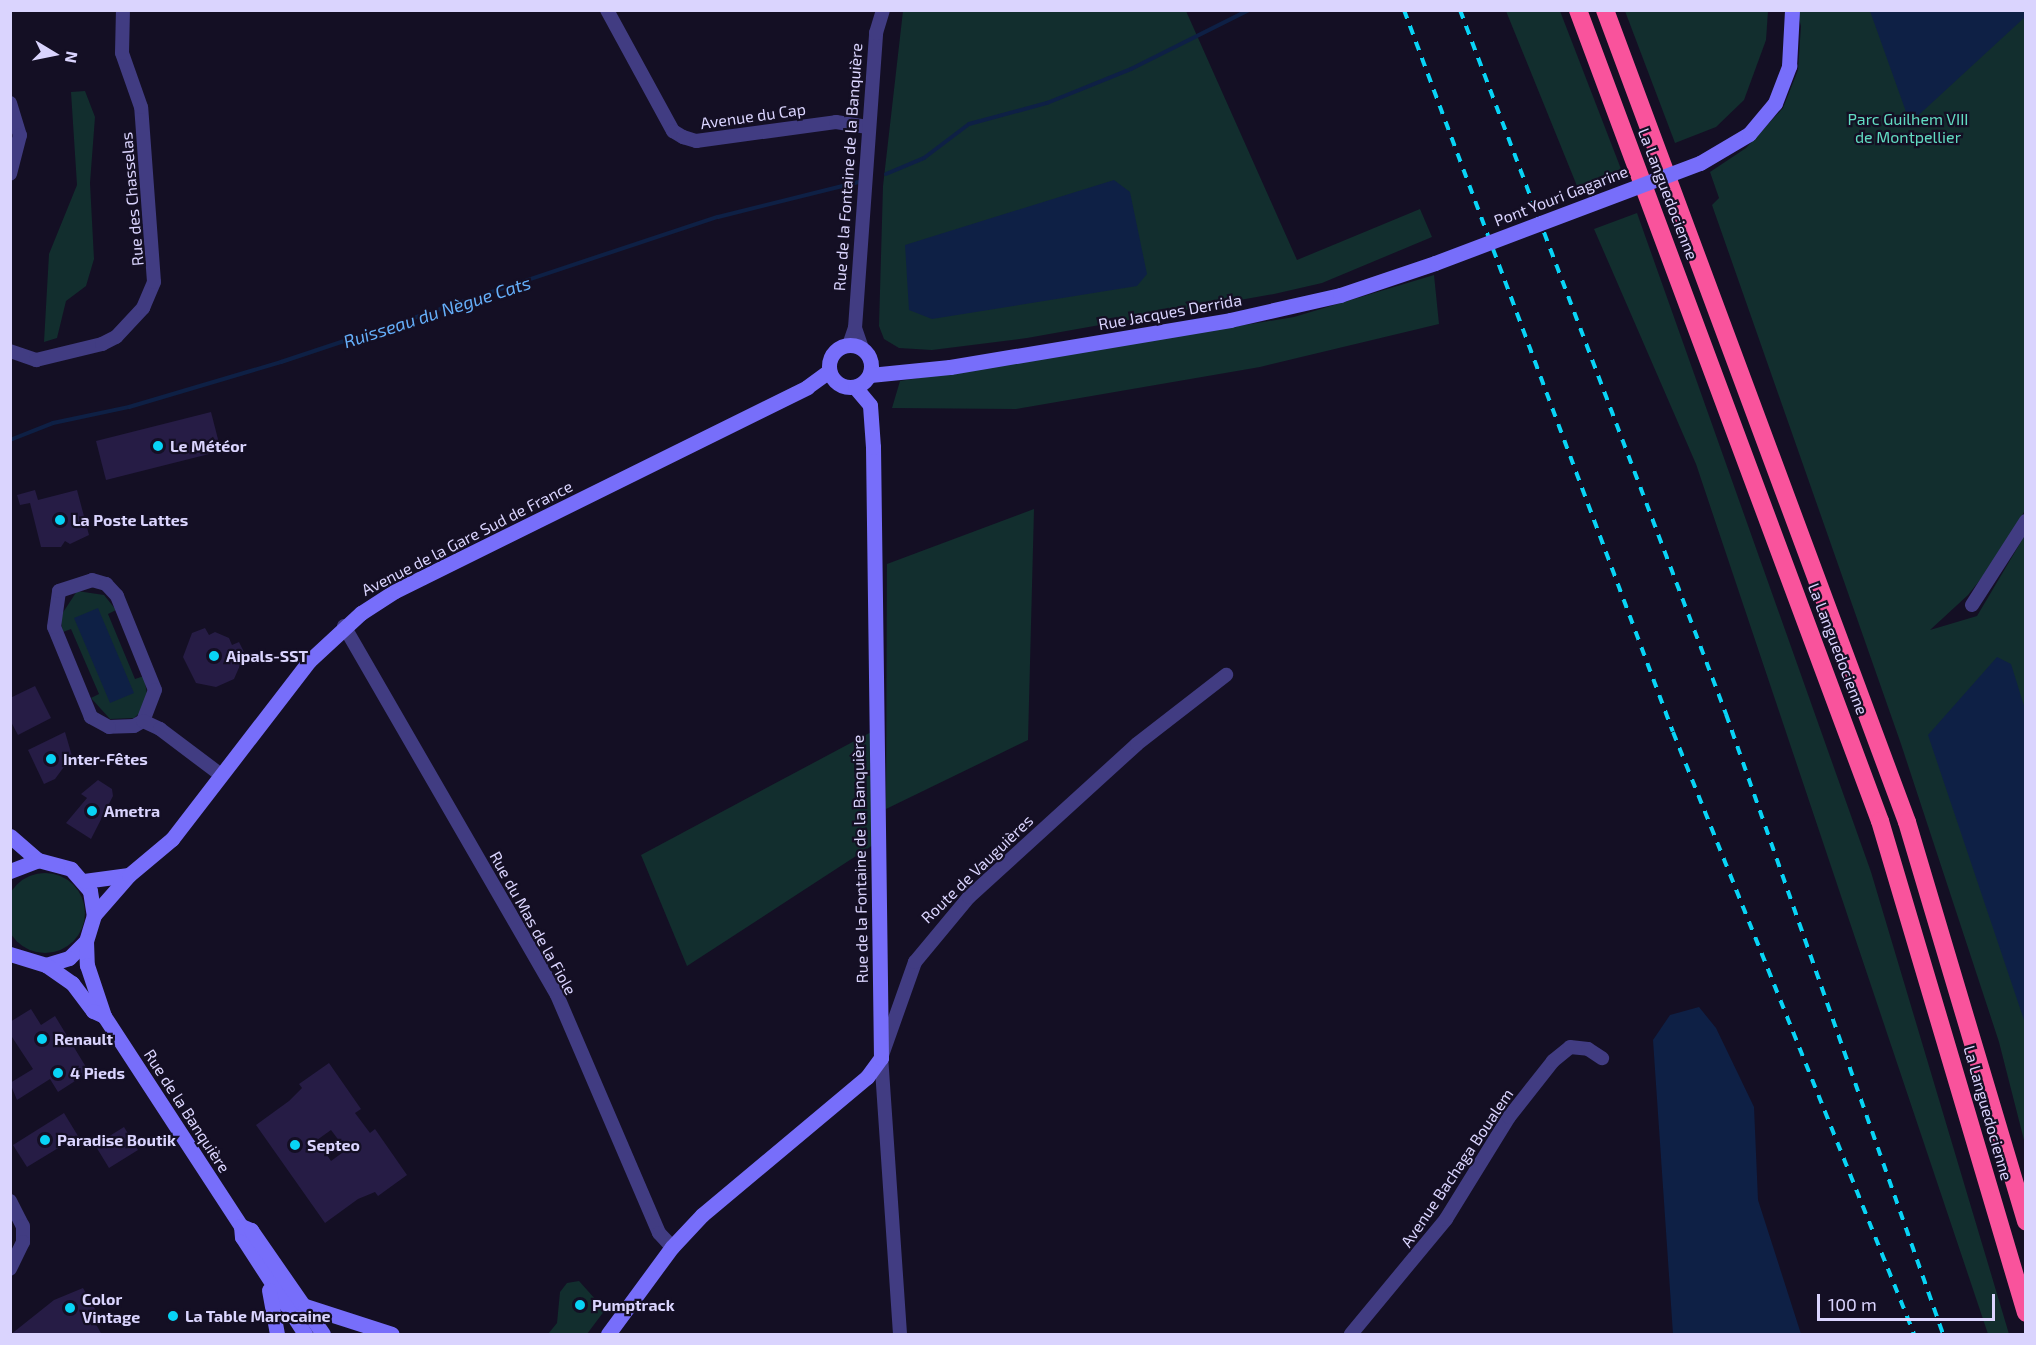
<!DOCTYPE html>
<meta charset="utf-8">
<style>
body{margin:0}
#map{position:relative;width:2036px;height:1345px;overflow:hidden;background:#140f24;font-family:"Exo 2",sans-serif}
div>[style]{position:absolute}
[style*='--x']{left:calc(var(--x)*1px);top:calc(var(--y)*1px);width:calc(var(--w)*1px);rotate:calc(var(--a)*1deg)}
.green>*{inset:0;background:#122e2e}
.round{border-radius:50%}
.water>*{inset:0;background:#0e2045}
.stream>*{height:4px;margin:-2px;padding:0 2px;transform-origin:2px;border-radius:2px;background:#0e2045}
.building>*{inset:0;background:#261c45}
.street>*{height:14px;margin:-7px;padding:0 7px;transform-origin:7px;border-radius:7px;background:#413c82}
.secondary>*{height:15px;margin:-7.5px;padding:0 7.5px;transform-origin:7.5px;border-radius:7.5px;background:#776efa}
.secondary>.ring{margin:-7.5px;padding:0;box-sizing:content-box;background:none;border:15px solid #776efa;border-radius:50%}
.highway>*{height:18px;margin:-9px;padding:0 9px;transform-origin:9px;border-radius:9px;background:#f9539c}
.rail>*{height:4px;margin-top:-2px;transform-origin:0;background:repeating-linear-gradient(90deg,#08d4f6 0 9px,transparent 0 17px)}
.secondary-bridge>*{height:15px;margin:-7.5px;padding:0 7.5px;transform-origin:7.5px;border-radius:7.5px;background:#776efa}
.dots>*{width:16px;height:16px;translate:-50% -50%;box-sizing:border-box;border:3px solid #140f24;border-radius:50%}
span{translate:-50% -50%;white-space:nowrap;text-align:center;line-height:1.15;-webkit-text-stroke:4.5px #140f24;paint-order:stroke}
.street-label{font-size:16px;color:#dad4fe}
.park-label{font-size:16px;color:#62dcc2}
.poi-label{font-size:16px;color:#dad4fe;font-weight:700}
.left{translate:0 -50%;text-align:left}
.water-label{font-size:18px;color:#65affa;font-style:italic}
.frame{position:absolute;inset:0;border:12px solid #dad4fe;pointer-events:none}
.north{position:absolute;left:24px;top:24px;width:60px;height:60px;-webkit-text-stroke:4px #140f24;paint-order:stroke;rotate:100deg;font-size:16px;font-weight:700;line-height:24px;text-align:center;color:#dad4fe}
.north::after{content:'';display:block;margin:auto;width:21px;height:27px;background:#dad4fe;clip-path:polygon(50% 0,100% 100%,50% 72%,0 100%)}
.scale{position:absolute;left:1817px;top:1294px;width:178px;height:27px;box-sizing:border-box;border:3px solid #dad4fe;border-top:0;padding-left:8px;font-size:18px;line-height:21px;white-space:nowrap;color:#dad4fe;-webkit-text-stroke:4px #140f24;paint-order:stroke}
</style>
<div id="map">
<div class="green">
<div style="clip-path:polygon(903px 11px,1186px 11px,1297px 260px,1420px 209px,1432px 237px,1322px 283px,1274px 294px,1027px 338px,932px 350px,899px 348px,884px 339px,879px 326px,883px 186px)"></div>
<div style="clip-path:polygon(1506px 11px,1560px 11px,1621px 169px,1577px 186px)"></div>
<div style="clip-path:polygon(1625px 11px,1768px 11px,1766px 40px,1744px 100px,1716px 127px,1675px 143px)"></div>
<div style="clip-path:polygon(1797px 11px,2025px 11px,2025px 510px,2007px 546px,1968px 595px,1930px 630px,1977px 616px,2025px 535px,2025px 1144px,1999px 1042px,1901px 744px,1712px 205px,1719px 198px,1710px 172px,1746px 148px,1783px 108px,1798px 70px,1801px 26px)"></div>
<div style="clip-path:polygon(85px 91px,95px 117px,90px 183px,94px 259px,86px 286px,66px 301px,57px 338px,44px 342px,49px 254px,77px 185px,71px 92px)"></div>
<div style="clip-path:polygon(1637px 213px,1871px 872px,2009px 1334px,1988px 1334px,1696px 464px,1594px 229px)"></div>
<div style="clip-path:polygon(1434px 275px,1439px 324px,1260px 367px,1016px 409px,892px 408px,900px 381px,1294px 317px)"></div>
<div style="clip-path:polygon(1034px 509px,1028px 740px,886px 809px,887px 564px)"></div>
<div style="clip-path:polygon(77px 591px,104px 595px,116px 610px,108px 614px,135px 679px,144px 676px,147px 694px,144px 709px,134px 718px,110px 719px,91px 698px,99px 694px,71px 629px,63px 632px,60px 617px)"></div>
<div style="clip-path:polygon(875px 730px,876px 843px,687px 966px,641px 855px)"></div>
<div class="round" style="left:5px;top:873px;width:80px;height:80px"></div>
<div style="clip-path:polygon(579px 1281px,605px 1310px,587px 1334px,548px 1334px,557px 1323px,560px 1292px,567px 1283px)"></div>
</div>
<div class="water">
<div style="clip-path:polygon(2025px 10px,2025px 17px,1910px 123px,1870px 11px)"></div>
<div style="clip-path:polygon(1114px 180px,1130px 192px,1147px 274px,1137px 286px,932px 319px,909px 310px,905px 245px)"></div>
<div style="clip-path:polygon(98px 608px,134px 693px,110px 703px,74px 618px)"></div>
<div style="clip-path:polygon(1997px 657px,2011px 664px,2025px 709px,2025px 1023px,1928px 735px)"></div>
<div style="clip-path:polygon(1699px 1007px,1716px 1028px,1754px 1107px,1758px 1200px,1801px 1334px,1673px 1334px,1653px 1040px,1670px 1015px)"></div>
</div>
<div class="stream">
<div style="--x:886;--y:174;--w:41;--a:-22.8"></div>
<div style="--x:924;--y:158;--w:56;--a:-37.1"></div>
<div style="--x:969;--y:124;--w:81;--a:-15.1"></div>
<div style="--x:1047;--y:103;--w:91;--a:-22"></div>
<div style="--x:1131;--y:69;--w:132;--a:-26.6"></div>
<div style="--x:10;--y:440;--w:46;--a:-21.6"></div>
<div style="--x:53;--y:423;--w:78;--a:-11.9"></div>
<div style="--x:129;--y:407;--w:159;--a:-16.5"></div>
<div style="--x:281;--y:362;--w:460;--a:-18.4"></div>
<div style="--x:718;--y:217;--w:148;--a:-14"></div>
</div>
<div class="building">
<div style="clip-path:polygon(211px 412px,221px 451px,106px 480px,96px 441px)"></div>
<div style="clip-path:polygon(35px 490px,38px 500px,77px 490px,89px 535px,70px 544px,65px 541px,61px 547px,41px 547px,30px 503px,20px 505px,17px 495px)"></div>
<div style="clip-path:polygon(205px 628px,209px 635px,215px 632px,229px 638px,232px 645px,239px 642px,245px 654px,234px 679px,216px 687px,196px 683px,183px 657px,192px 633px)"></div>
<div style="clip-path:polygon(35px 686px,51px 718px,18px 735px,10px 720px,10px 698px)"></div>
<div style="clip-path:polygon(65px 732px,72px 756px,55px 779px,44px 784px,28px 750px)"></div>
<div style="clip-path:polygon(98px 780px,112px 789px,113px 796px,91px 839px,66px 823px,87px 798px,81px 794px)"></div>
<div style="clip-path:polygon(31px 1009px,41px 1025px,55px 1016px,89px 1072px,58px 1092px,50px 1079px,17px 1100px,10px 1083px,33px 1069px,10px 1034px,10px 1022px)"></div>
<div style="clip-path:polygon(evenodd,329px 1063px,361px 1109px,355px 1113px,370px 1133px,375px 1129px,407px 1175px,378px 1196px,375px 1192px,358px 1199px,325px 1223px,256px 1125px,289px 1101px,302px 1088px,299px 1084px,329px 1063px,331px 1130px,346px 1150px,331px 1161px,317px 1140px,331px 1130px)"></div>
<div style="clip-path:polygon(64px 1113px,78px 1136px,27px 1167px,13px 1145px)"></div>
<div style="clip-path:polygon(124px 1127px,138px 1150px,109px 1168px,95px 1145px)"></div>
<div style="clip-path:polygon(83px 1288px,99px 1316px,93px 1319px,102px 1335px,10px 1335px,54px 1300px)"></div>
</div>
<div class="street">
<div style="--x:607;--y:10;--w:138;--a:61.4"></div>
<div style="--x:673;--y:131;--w:12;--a:31"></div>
<div style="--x:683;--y:137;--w:14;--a:17"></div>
<div style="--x:696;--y:141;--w:141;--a:-7.7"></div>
<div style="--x:836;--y:122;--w:32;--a:9"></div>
<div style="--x:10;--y:103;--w:34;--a:73"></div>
<div style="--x:20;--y:135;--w:40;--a:104.4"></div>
<div style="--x:855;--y:328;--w:21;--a:71"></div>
<div style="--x:849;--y:345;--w:18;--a:-71"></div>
<div style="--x:855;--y:328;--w:296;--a:-85.9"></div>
<div style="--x:876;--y:33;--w:24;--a:-73"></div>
<div style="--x:10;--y:351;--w:28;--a:19"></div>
<div style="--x:36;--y:360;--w:68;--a:-13.6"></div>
<div style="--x:102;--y:344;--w:16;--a:-27"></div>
<div style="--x:116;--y:337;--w:40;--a:-47"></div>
<div style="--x:143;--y:308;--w:28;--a:-67"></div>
<div style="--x:154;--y:282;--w:175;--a:-94.2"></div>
<div style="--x:141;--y:107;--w:57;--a:-109.4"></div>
<div style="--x:122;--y:53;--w:43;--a:-88.7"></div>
<div style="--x:92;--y:580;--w:15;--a:16"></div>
<div style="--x:106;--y:584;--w:16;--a:47"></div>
<div style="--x:117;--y:596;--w:101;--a:68"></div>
<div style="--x:155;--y:690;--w:33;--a:111"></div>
<div style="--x:143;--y:721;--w:10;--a:151"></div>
<div style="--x:134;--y:726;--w:25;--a:178"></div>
<div style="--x:109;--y:727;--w:21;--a:-151"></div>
<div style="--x:91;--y:717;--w:97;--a:-112.3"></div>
<div style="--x:54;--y:627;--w:36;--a:-82"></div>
<div style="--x:59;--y:591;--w:35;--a:-18"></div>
<div style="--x:1972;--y:605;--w:100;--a:-57.3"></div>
<div style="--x:344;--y:626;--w:426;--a:60"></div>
<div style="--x:557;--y:995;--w:259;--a:66.8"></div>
<div style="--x:659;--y:1233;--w:19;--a:47"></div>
<div style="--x:143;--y:721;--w:19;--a:25"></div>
<div style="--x:160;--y:729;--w:76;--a:37"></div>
<div style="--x:10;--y:1201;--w:28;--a:63"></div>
<div style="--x:23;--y:1226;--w:16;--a:90"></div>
<div style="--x:23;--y:1242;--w:30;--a:116"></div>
<div style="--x:900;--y:1334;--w:277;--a:-93.9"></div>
<div style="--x:881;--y:1058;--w:102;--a:-70.5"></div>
<div style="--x:915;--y:962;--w:85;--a:-50.3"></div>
<div style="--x:969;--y:897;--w:227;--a:-42.3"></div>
<div style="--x:1137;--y:744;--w:113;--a:-37.8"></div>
<div style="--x:1351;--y:1334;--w:149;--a:-50.4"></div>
<div style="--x:1446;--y:1219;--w:120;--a:-58.3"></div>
<div style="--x:1509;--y:1117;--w:71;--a:-51.8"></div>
<div style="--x:1553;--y:1061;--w:22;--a:-39"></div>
<div style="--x:1570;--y:1047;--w:18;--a:6"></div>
<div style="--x:1588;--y:1049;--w:17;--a:33"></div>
</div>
<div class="secondary">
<div style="--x:1700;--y:163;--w:57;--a:-30.6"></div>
<div style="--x:1749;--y:134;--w:40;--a:-50"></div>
<div style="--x:1775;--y:103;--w:40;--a:-69"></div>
<div style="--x:1789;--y:66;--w:56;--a:-86.9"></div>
<div class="ring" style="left:829px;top:345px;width:27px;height:27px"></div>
<div style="--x:870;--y:375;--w:80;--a:-5.7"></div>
<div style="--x:950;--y:367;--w:284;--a:-9.5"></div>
<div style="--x:1230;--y:320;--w:113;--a:-12.8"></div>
<div style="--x:1340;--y:295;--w:100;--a:-18.6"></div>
<div style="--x:10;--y:836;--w:37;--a:41"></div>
<div style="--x:10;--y:871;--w:30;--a:-21"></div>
<div style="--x:38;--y:860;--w:34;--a:15"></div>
<div style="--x:71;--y:869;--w:29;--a:49"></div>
<div style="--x:90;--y:891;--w:24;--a:81"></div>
<div style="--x:94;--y:915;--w:27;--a:107"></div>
<div style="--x:86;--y:941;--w:24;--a:135"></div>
<div style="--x:69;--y:958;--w:24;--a:163"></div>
<div style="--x:46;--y:965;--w:38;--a:-163"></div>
<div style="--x:84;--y:881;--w:45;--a:-7.6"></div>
<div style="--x:94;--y:915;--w:53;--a:-48.8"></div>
<div style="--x:129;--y:875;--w:56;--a:-39.9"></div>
<div style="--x:172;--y:839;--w:225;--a:-52.4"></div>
<div style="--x:309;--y:661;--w:71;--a:-42.7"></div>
<div style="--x:361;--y:613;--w:40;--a:-32.9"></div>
<div style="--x:395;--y:591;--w:460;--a:-26.3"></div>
<div style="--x:807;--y:387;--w:27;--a:-36"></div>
<div style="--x:86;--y:941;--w:24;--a:88"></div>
<div style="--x:87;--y:965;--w:54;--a:71.6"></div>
<div style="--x:104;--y:1016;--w:251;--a:56.9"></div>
<div style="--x:241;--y:1226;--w:11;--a:85"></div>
<div style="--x:242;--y:1237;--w:116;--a:57"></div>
<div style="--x:46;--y:965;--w:32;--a:35"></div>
<div style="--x:72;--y:983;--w:35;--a:53"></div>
<div style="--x:93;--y:1011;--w:12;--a:24"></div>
<div style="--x:241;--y:1226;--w:11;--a:22"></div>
<div style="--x:251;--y:1230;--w:126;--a:55.3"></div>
<div style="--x:269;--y:1290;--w:45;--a:79.7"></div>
<div style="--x:305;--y:1306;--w:91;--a:17.8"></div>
<div style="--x:608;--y:1334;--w:108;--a:-53.7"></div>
<div style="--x:672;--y:1247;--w:44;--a:-46.8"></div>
<div style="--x:702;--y:1215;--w:215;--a:-39.9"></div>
<div style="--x:867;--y:1077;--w:24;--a:-54"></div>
<div style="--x:881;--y:1058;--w:611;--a:-90.75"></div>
<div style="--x:873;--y:447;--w:42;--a:-94.1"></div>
<div style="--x:870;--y:405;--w:23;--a:-130"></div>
</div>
<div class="highway">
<div style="--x:1578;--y:10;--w:865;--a:69.58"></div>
<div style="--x:1880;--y:821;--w:513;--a:73.47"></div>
<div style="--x:1605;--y:10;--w:866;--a:69.6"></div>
<div style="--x:1907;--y:822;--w:417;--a:73.4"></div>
</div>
<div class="rail">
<div style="--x:1404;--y:10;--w:770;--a:69.57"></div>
<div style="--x:1673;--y:732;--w:648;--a:68.18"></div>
<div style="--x:1460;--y:10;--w:753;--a:69.3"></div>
<div style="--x:1726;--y:714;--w:657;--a:70.71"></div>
</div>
<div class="secondary-bridge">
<div style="--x:1435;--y:263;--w:283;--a:-20.7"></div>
</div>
<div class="dots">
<div style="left:158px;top:446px;background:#08d4f6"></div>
<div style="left:60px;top:520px;background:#08d4f6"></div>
<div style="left:214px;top:656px;background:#08d4f6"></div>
<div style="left:51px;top:759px;background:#08d4f6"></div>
<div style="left:92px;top:811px;background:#08d4f6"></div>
<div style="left:42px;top:1039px;background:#08d4f6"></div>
<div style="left:58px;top:1073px;background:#08d4f6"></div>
<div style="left:45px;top:1140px;background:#08d4f6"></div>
<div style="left:295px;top:1145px;background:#08d4f6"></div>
<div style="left:580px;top:1305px;background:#08d4f6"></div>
<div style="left:70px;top:1308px;background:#08d4f6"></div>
<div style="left:173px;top:1316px;background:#08d4f6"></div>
</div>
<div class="street-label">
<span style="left:753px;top:116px;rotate:-8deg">Avenue du Cap</span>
<span style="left:848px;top:167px;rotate:-86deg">Rue de la Fontaine de la Banquière</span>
<span style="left:1668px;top:194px;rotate:69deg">La Languedocienne</span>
<span style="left:1561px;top:196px;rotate:-21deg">Pont Youri Gagarine</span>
<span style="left:132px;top:199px;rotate:-95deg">Rue des Chasselas</span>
<span style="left:1170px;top:312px;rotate:-10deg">Rue Jacques Derrida</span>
<span style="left:467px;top:538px;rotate:-27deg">Avenue de la Gare Sud de France</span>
<span style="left:1838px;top:649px;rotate:69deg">La Languedocienne</span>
<span style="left:860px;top:859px;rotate:-91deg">Rue de la Fontaine de la Banquière</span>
<span style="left:977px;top:869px;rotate:-44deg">Route de Vauguières</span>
<span style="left:533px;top:923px;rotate:61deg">Rue du Mas de la Fiole</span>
<span style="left:187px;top:1111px;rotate:57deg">Rue de la Banquière</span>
<span style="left:1988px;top:1113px;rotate:74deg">La Languedocienne</span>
<span style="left:1457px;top:1168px;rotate:-56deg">Avenue Bachaga Boualem</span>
</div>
<div class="park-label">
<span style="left:1908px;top:128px">Parc Guilhem VIII<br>de Montpellier</span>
</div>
<div class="poi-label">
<span class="left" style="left:170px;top:446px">Le Météor</span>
<span class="left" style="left:72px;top:520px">La Poste Lattes</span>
<span class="left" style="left:226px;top:656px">Aipals-SST</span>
<span class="left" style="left:63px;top:759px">Inter-Fêtes</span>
<span class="left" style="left:104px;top:811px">Ametra</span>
<span class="left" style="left:54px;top:1039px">Renault</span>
<span class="left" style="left:70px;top:1073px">4 Pieds</span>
<span class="left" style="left:57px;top:1140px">Paradise Boutik</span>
<span class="left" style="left:307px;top:1145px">Septeo</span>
<span class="left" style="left:82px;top:1308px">Color<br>Vintage</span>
<span class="left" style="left:592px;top:1305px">Pumptrack</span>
<span class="left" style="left:185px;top:1316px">La Table Marocaine</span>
</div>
<div class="water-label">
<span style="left:437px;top:312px;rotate:-18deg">Ruisseau du Nègue Cats</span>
</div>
<div class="frame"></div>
<div class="north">N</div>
<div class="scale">100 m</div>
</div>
